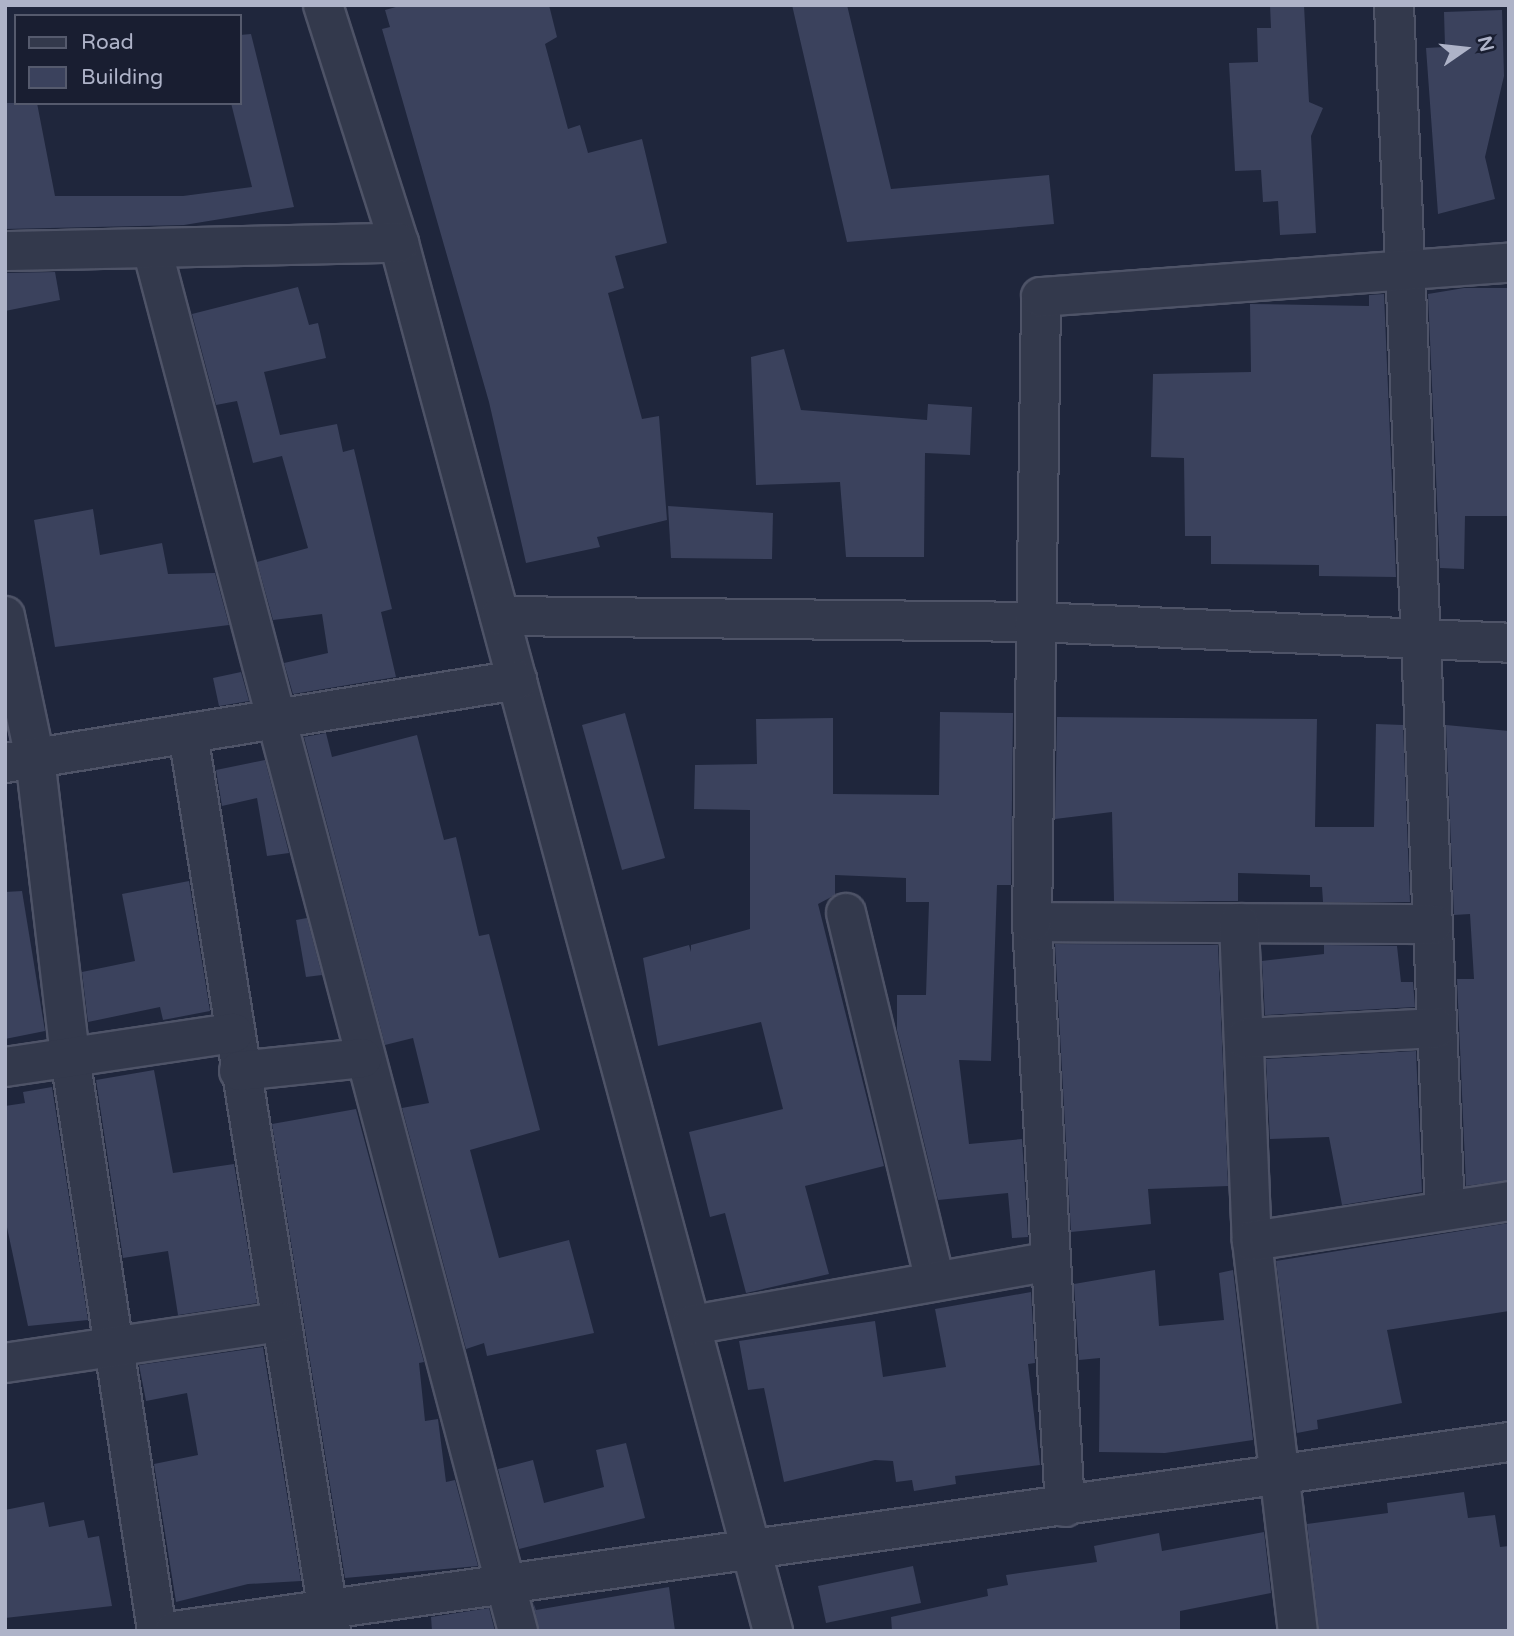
<!DOCTYPE html>
<style>
body{margin:0}
#map{position:relative;width:1514px;height:1636px;overflow:hidden;background:#1f263c;font-family:"Varela Round",sans-serif}
div>[style]{position:absolute}
[style*='--x']{left:calc(var(--x)*1px);top:calc(var(--y)*1px);width:calc(var(--w)*1px);rotate:calc(var(--a)*1deg)}
.building>*{inset:0;background:#3b425d}
.roads{filter:drop-shadow(2px 0 #4e5367) drop-shadow(-2px 0 #4e5367) drop-shadow(0 2px #4e5367) drop-shadow(0 -2px #4e5367)}
.minor>*{height:38px;margin:-19px;padding:0 19px;transform-origin:19px;border-radius:19px;background:#33394c}
span{translate:-50% -50%;white-space:nowrap;text-align:center;line-height:1.15;-webkit-text-stroke:5px #191e31;paint-order:stroke}
.frame{position:absolute;inset:0;border:7px solid #aeb3c8;pointer-events:none}
.legend{position:absolute;left:14px;top:14px;width:228px;height:91px;box-sizing:border-box;background:#191e31;border:2px solid #555a6d;margin:0;padding:9px 12px;list-style:none;font-size:21px;color:#aeb3c8}
.legend li{display:flex;align-items:center;gap:14px;height:35px}
.legend b{width:35px;border:2px solid #555a6d}
.north{position:absolute;left:1430px;top:14px;width:70px;height:70px;-webkit-text-stroke:5px #191e31;paint-order:stroke;rotate:76deg;font-size:19px;font-weight:700;line-height:28px;text-align:center;color:#aeb3c8}
.north::after{content:'';display:block;margin:auto;width:24px;height:32px;background:#aeb3c8;clip-path:polygon(50% 0,100% 100%,50% 72%,0 100%)}
</style>
<div id="map">
<div class="building">
<div style="clip-path:polygon(403px 5px,549px 5px,557px 37px,545px 44px,568px 129px,580px 125px,588px 153px,642px 139px,667px 243px,615px 256px,624px 288px,608px 293px,642px 419px,659px 416px,667px 520px,597px 537px,600px 547px,526px 563px,489px 402px,382px 29px,390px 27px,385px 10px)"></div>
<div style="clip-path:polygon(792px 5px,847px 5px,891px 189px,1049px 175px,1054px 224px,847px 242px)"></div>
<div style="clip-path:polygon(1270px 5px,1304px 5px,1309px 102px,1323px 108px,1311px 136px,1316px 233px,1280px 235px,1278px 201px,1263px 202px,1261px 170px,1235px 171px,1229px 63px,1258px 62px,1257px 28px,1271px 28px)"></div>
<div style="clip-path:polygon(1502px 10px,1504px 76px,1485px 157px,1495px 199px,1438px 214px,1426px 48px,1445px 47px,1444px 12px)"></div>
<div style="clip-path:polygon(251px 34px,294px 207px,184px 225px,5px 229px,5px 103px,37px 103px,55px 196px,183px 196px,252px 187px,231px 103px,240px 103px,240px 35px)"></div>
<div style="clip-path:polygon(55px 272px,60px 300px,5px 311px,5px 273px)"></div>
<div style="clip-path:polygon(298px 287px,309px 325px,318px 323px,326px 358px,264px 372px,280px 435px,337px 424px,343px 452px,354px 449px,392px 609px,381px 612px,396px 677px,293px 694px,284px 663px,328px 653px,322px 614px,273px 620px,257px 562px,308px 548px,282px 456px,253px 463px,237px 401px,216px 405px,192px 314px)"></div>
<div style="clip-path:polygon(1464px 288px,1509px 288px,1509px 516px,1465px 516px,1464px 569px,1440px 568px,1428px 294px)"></div>
<div style="clip-path:polygon(1384px 294px,1396px 577px,1319px 576px,1319px 565px,1211px 564px,1211px 536px,1185px 536px,1184px 458px,1151px 457px,1153px 374px,1251px 372px,1250px 304px,1369px 306px,1369px 295px)"></div>
<div style="clip-path:polygon(784px 349px,801px 410px,927px 420px,928px 404px,972px 407px,970px 455px,925px 453px,924px 557px,846px 557px,840px 482px,756px 485px,751px 357px)"></div>
<div style="clip-path:polygon(668px 506px,773px 513px,772px 559px,671px 558px)"></div>
<div style="clip-path:polygon(93px 509px,100px 555px,162px 543px,168px 574px,215px 573px,229px 625px,55px 647px,34px 520px)"></div>
<div style="clip-path:polygon(241px 672px,249px 701px,219px 706px,213px 678px)"></div>
<div style="clip-path:polygon(940px 712px,1013px 713px,1011px 885px,997px 885px,991px 1061px,959px 1060px,969px 1144px,1022px 1139px,1028px 1237px,1012px 1238px,1008px 1193px,938px 1200px,897px 1030px,897px 995px,926px 995px,929px 902px,906px 902px,906px 878px,835px 875px,835px 895px,818px 904px,884px 1166px,805px 1186px,829px 1274px,746px 1293px,725px 1213px,710px 1217px,689px 1132px,783px 1109px,761px 1022px,658px 1046px,643px 958px,689px 945px,691px 952px,691px 945px,750px 929px,750px 810px,694px 809px,695px 765px,757px 764px,756px 719px,833px 718px,833px 794px,939px 795px)"></div>
<div style="clip-path:polygon(625px 713px,665px 858px,622px 870px,582px 725px)"></div>
<div style="clip-path:polygon(1057px 717px,1317px 719px,1315px 827px,1374px 827px,1376px 724px,1403px 725px,1410px 902px,1323px 902px,1322px 887px,1310px 887px,1310px 875px,1238px 873px,1238px 901px,1114px 901px,1112px 812px,1055px 819px)"></div>
<div style="clip-path:polygon(1446px 725px,1509px 731px,1509px 1180px,1466px 1186px,1457px 979px,1474px 979px,1470px 914px,1454px 915px)"></div>
<div style="clip-path:polygon(326px 733px,332px 757px,417px 735px,444px 840px,456px 837px,479px 936px,489px 934px,540px 1130px,470px 1150px,499px 1258px,569px 1240px,594px 1333px,487px 1356px,484px 1343px,466px 1349px,402px 1108px,429px 1103px,413px 1038px,385px 1045px,304px 737px)"></div>
<div style="clip-path:polygon(265px 760px,289px 853px,267px 856px,257px 798px,222px 806px,216px 770px)"></div>
<div style="clip-path:polygon(189px 881px,210px 1011px,163px 1020px,160px 1007px,88px 1022px,82px 972px,135px 961px,122px 894px)"></div>
<div style="clip-path:polygon(22px 891px,45px 1031px,5px 1039px,5px 892px)"></div>
<div style="clip-path:polygon(307px 918px,322px 975px,306px 977px,296px 920px)"></div>
<div style="clip-path:polygon(1055px 944px,1218px 945px,1228px 1186px,1148px 1189px,1151px 1224px,1071px 1232px)"></div>
<div style="clip-path:polygon(1324px 945px,1397px 946px,1401px 982px,1413px 982px,1415px 1007px,1265px 1015px,1262px 961px,1324px 954px)"></div>
<div style="clip-path:polygon(1416px 1051px,1422px 1192px,1342px 1205px,1329px 1137px,1270px 1139px,1266px 1059px)"></div>
<div style="clip-path:polygon(154px 1070px,173px 1173px,234px 1164px,257px 1303px,178px 1315px,168px 1251px,123px 1258px,96px 1080px)"></div>
<div style="clip-path:polygon(52px 1087px,88px 1320px,28px 1326px,5px 1218px,5px 1106px,25px 1103px,23px 1092px)"></div>
<div style="clip-path:polygon(356px 1109px,424px 1362px,419px 1363px,425px 1421px,438px 1419px,446px 1482px,455px 1480px,478px 1566px,345px 1578px,272px 1124px)"></div>
<div style="clip-path:polygon(1509px 1223px,1509px 1311px,1387px 1330px,1402px 1403px,1317px 1420px,1318px 1429px,1297px 1433px,1276px 1261px)"></div>
<div style="clip-path:polygon(1155px 1270px,1159px 1326px,1224px 1320px,1219px 1273px,1233px 1270px,1253px 1440px,1165px 1453px,1099px 1452px,1100px 1358px,1079px 1360px,1074px 1284px)"></div>
<div style="clip-path:polygon(1031px 1292px,1035px 1363px,1028px 1364px,1040px 1465px,955px 1476px,956px 1484px,914px 1491px,912px 1480px,896px 1482px,893px 1461px,875px 1460px,784px 1482px,764px 1388px,748px 1390px,739px 1341px,875px 1321px,883px 1377px,946px 1367px,935px 1309px)"></div>
<div style="clip-path:polygon(263px 1347px,301px 1581px,248px 1584px,176px 1602px,154px 1464px,198px 1455px,187px 1393px,146px 1401px,139px 1365px)"></div>
<div style="clip-path:polygon(626px 1443px,645px 1518px,519px 1549px,498px 1469px,533px 1460px,544px 1503px,604px 1487px,596px 1450px)"></div>
<div style="clip-path:polygon(1464px 1492px,1468px 1518px,1495px 1515px,1500px 1547px,1509px 1546px,1509px 1631px,1319px 1631px,1307px 1524px,1388px 1513px,1387px 1503px)"></div>
<div style="clip-path:polygon(44px 1502px,49px 1527px,84px 1520px,88px 1538px,99px 1536px,112px 1606px,5px 1618px,5px 1510px)"></div>
<div style="clip-path:polygon(1264px 1532px,1271px 1593px,1180px 1611px,1180px 1631px,892px 1631px,891px 1617px,988px 1596px,987px 1589px,1008px 1585px,1006px 1575px,1097px 1562px,1094px 1546px,1159px 1533px,1162px 1551px)"></div>
<div style="clip-path:polygon(913px 1566px,921px 1603px,826px 1623px,818px 1586px)"></div>
<div style="clip-path:polygon(669px 1587px,675px 1631px,539px 1631px,533px 1602px,536px 1610px)"></div>
<div style="clip-path:polygon(489px 1608px,495px 1631px,432px 1631px,431px 1617px)"></div>
</div>
<div class="roads">
<div class="minor">
<div style="--x:323;--y:5;--w:250;--a:72.3"></div>
<div style="--x:399;--y:243;--w:1438;--a:74.92"></div>
<div style="--x:1394;--y:5;--w:1206;--a:87.58"></div>
<div style="--x:152;--y:249;--w:1430;--a:75.17"></div>
<div style="--x:5;--y:251;--w:394;--a:-1.2"></div>
<div style="--x:5;--y:616;--w:145;--a:78.1"></div>
<div style="--x:35;--y:758;--w:301;--a:83.3"></div>
<div style="--x:70;--y:1057;--w:581;--a:81.38"></div>
<div style="--x:500;--y:616;--w:534;--a:0.64"></div>
<div style="--x:1034;--y:622;--w:475;--a:2.5"></div>
<div style="--x:188;--y:734;--w:908;--a:80.94"></div>
<div style="--x:5;--y:763;--w:519;--a:-9.21"></div>
<div style="--x:846;--y:913;--w:375;--a:76.4"></div>
<div style="--x:1032;--y:922;--w:401;--a:0.3"></div>
<div style="--x:1239;--y:923;--w:318;--a:87.7"></div>
<div style="--x:1252;--y:1241;--w:393;--a:83.3"></div>
<div style="--x:1245;--y:1038;--w:192;--a:-3"></div>
<div style="--x:5;--y:1067;--w:231;--a:-8.5"></div>
<div style="--x:239;--y:1071;--w:124;--a:-6"></div>
<div style="--x:1252;--y:1241;--w:260;--a:-8.8"></div>
<div style="--x:692;--y:1325;--w:364;--a:-10.1"></div>
<div style="--x:5;--y:1363;--w:278;--a:-8.5"></div>
<div style="--x:1065;--y:1507;--w:586;--a:-93.23"></div>
<div style="--x:1032;--y:922;--w:625;--a:-89.17"></div>
<div style="--x:1041;--y:297;--w:469;--a:-4.2"></div>
<div style="--x:174;--y:1631;--w:1348;--a:-8.06"></div>
</div>
</div>
<div class="frame"></div>
<ul class="legend">
<li><b style="height:9px;background:#33394c"></b>Road</li>
<li><b style="height:19px;background:#3b425d"></b>Building</li>
</ul>
<div class="north">N</div>
</div>
